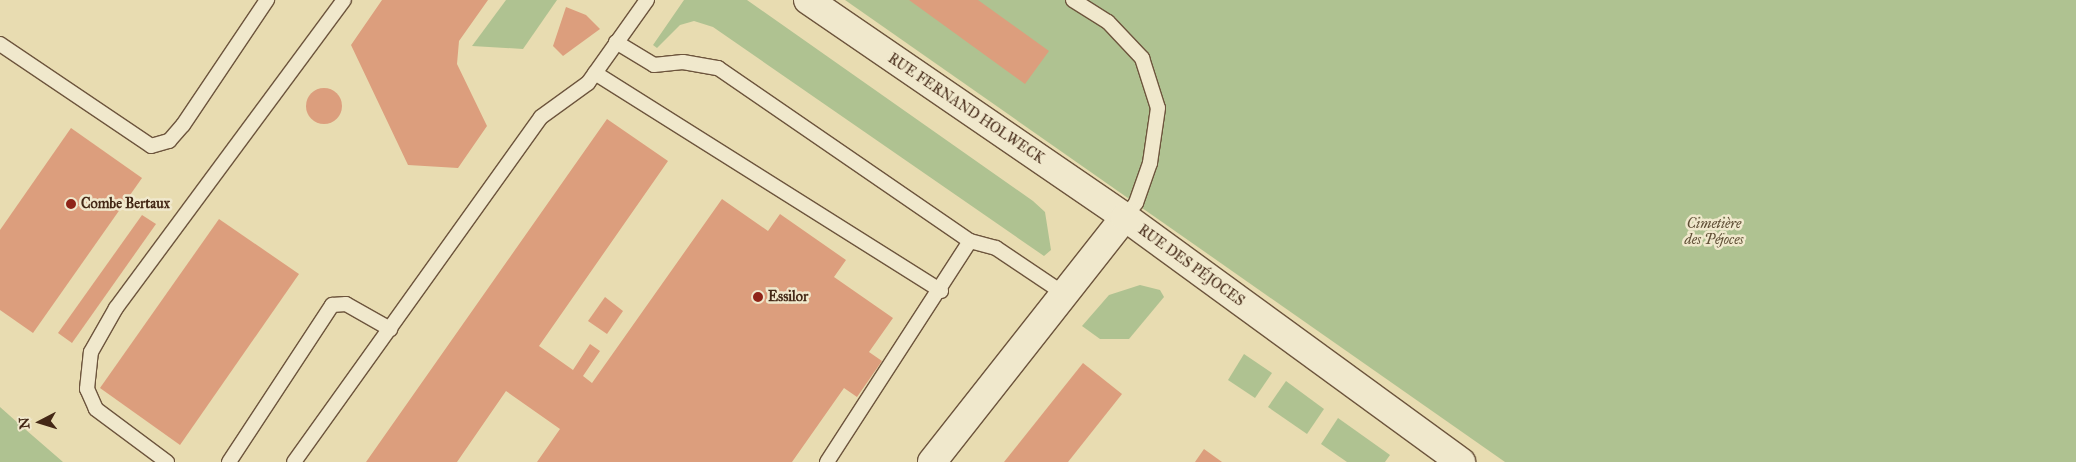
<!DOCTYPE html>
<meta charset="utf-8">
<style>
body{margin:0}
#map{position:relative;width:2076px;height:462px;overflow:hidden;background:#e8dcb1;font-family:"IM FELL Great Primer",serif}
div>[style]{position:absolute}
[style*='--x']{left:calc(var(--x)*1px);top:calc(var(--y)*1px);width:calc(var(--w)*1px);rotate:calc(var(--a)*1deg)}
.green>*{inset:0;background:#afc291}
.building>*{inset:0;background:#dc9e7d}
.round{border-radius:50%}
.roads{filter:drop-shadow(1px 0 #6d553d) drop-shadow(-1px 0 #6d553d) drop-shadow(0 1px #6d553d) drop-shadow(0 -1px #6d553d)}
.lane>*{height:14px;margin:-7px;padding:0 7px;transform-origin:7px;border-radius:7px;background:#f0e8cc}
.street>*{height:28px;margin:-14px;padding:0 14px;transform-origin:14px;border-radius:14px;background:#f0e8cc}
.secondary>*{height:28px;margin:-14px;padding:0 14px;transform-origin:14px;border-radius:14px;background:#f0e8cc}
.dots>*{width:14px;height:14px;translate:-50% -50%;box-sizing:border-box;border:2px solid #f0e8cc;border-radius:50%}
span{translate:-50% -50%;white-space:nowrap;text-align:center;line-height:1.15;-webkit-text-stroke:5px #f0e8cc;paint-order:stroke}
.street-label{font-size:14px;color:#442816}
.poi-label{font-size:14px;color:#442816;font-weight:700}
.left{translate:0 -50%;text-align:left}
.park-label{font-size:14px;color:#5f4e35;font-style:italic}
.north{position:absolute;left:15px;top:397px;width:50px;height:50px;-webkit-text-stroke:4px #f0e8cc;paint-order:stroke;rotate:265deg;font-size:14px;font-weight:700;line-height:20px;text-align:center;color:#442816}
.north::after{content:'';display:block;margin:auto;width:18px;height:22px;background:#442816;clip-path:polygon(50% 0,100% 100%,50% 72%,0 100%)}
</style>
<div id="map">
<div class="green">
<div style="clip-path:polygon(506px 0,557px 0,523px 49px,472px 46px)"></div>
<div style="clip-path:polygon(684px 0,747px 0,1033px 201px,1045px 212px,1051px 250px,1044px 256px,713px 27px,694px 21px,680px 25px,657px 48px,653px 45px)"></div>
<div style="clip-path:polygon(845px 0,2076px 0,2076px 462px,1505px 462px)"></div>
<div style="clip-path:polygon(1140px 285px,1160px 290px,1164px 297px,1129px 339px,1100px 339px,1082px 326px,1109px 295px)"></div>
<div style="clip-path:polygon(1244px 354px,1272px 373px,1255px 398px,1228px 380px)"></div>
<div style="clip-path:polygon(1286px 381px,1324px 409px,1307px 434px,1268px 407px)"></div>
<div style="clip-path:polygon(0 407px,18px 423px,63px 462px,0 462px)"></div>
<div style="clip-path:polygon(1338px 418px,1390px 455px,1385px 462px,1347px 462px,1321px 444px)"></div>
</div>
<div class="building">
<div style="clip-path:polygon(382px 0,488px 0,459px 41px,457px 64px,487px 126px,458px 168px,408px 165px,351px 45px)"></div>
<div style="clip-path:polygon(909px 0,978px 0,1049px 51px,1025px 84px)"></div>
<div style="clip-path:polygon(566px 7px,586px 15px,600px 29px,563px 56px,553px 46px)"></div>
<div class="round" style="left:306px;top:88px;width:36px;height:36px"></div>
<div style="clip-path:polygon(607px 119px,668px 161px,539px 346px,573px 370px,590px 344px,600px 351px,583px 376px,592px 383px,722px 199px,768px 231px,780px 214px,846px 260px,834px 277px,893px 318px,869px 352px,882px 361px,857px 397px,844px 388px,792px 462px,537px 462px,560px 429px,506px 391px,457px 462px,366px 462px)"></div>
<div style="clip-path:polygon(71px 128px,142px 178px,33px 333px,0 310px,0 230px)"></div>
<div style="clip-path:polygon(142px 215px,156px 224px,72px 343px,58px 333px)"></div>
<div style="clip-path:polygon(219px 219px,299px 274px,180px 445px,100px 388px)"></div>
<div style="clip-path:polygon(605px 297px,623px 311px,607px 334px,588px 321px)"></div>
<div style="clip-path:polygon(1083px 363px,1122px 394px,1068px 462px,1004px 462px)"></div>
<div style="clip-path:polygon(1204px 449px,1222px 462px,1195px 462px)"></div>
</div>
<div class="roads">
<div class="lane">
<div style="--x:1073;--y:0;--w:41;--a:32.2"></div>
<div style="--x:1108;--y:22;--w:50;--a:46.6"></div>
<div style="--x:1142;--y:58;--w:52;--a:72.3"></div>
<div style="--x:1158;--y:108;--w:56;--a:98.3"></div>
<div style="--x:1150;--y:163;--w:42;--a:109.3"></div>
<div style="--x:1136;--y:203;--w:18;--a:128"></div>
<div style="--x:616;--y:42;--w:44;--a:31.2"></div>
<div style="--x:654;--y:65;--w:29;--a:-6"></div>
<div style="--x:683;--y:62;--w:36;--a:10"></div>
<div style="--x:718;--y:68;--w:306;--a:34.5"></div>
<div style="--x:970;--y:241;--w:27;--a:15"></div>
<div style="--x:996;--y:248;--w:84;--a:33.9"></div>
<div style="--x:0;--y:44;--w:182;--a:34"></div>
<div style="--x:151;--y:146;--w:19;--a:-16"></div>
<div style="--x:169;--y:141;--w:21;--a:-49"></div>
<div style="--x:183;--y:125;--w:151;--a:-56.1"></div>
<div style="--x:595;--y:73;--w:409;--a:32.2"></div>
<div style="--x:167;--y:462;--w:89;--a:-143.3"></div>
<div style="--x:96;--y:409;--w:22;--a:-114"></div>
<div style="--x:87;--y:389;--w:37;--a:-84"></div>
<div style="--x:91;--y:352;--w:51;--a:-60.4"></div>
<div style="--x:116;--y:308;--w:383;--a:-53.5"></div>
<div style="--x:229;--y:462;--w:188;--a:-56.7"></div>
<div style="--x:332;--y:305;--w:14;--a:-4"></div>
<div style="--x:346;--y:304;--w:51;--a:29.6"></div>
<div style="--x:294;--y:462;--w:424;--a:-54.4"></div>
<div style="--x:541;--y:117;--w:58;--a:-35.9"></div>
<div style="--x:588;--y:83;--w:102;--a:-54.6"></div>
<div style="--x:827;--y:462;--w:263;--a:-57.1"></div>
</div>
<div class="street">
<div style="--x:932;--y:462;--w:312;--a:-51.8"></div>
</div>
<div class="secondary">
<div style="--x:808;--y:0;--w:384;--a:34.4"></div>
<div style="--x:1125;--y:217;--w:416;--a:36.1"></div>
</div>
</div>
<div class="dots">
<div style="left:71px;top:204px;background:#8f2418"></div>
<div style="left:758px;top:297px;background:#8f2418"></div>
</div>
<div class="street-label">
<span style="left:966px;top:109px;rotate:34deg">RUE FERNAND HOLWECK</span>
<span style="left:1191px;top:266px;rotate:36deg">RUE DES PÉJOCES</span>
</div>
<div class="poi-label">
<span class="left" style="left:81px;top:204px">Combe Bertaux</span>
<span class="left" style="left:768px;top:297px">Essilor</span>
</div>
<div class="park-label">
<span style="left:1714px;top:232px">Cimetière<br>des Péjoces</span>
</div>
<div class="north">N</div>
</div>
